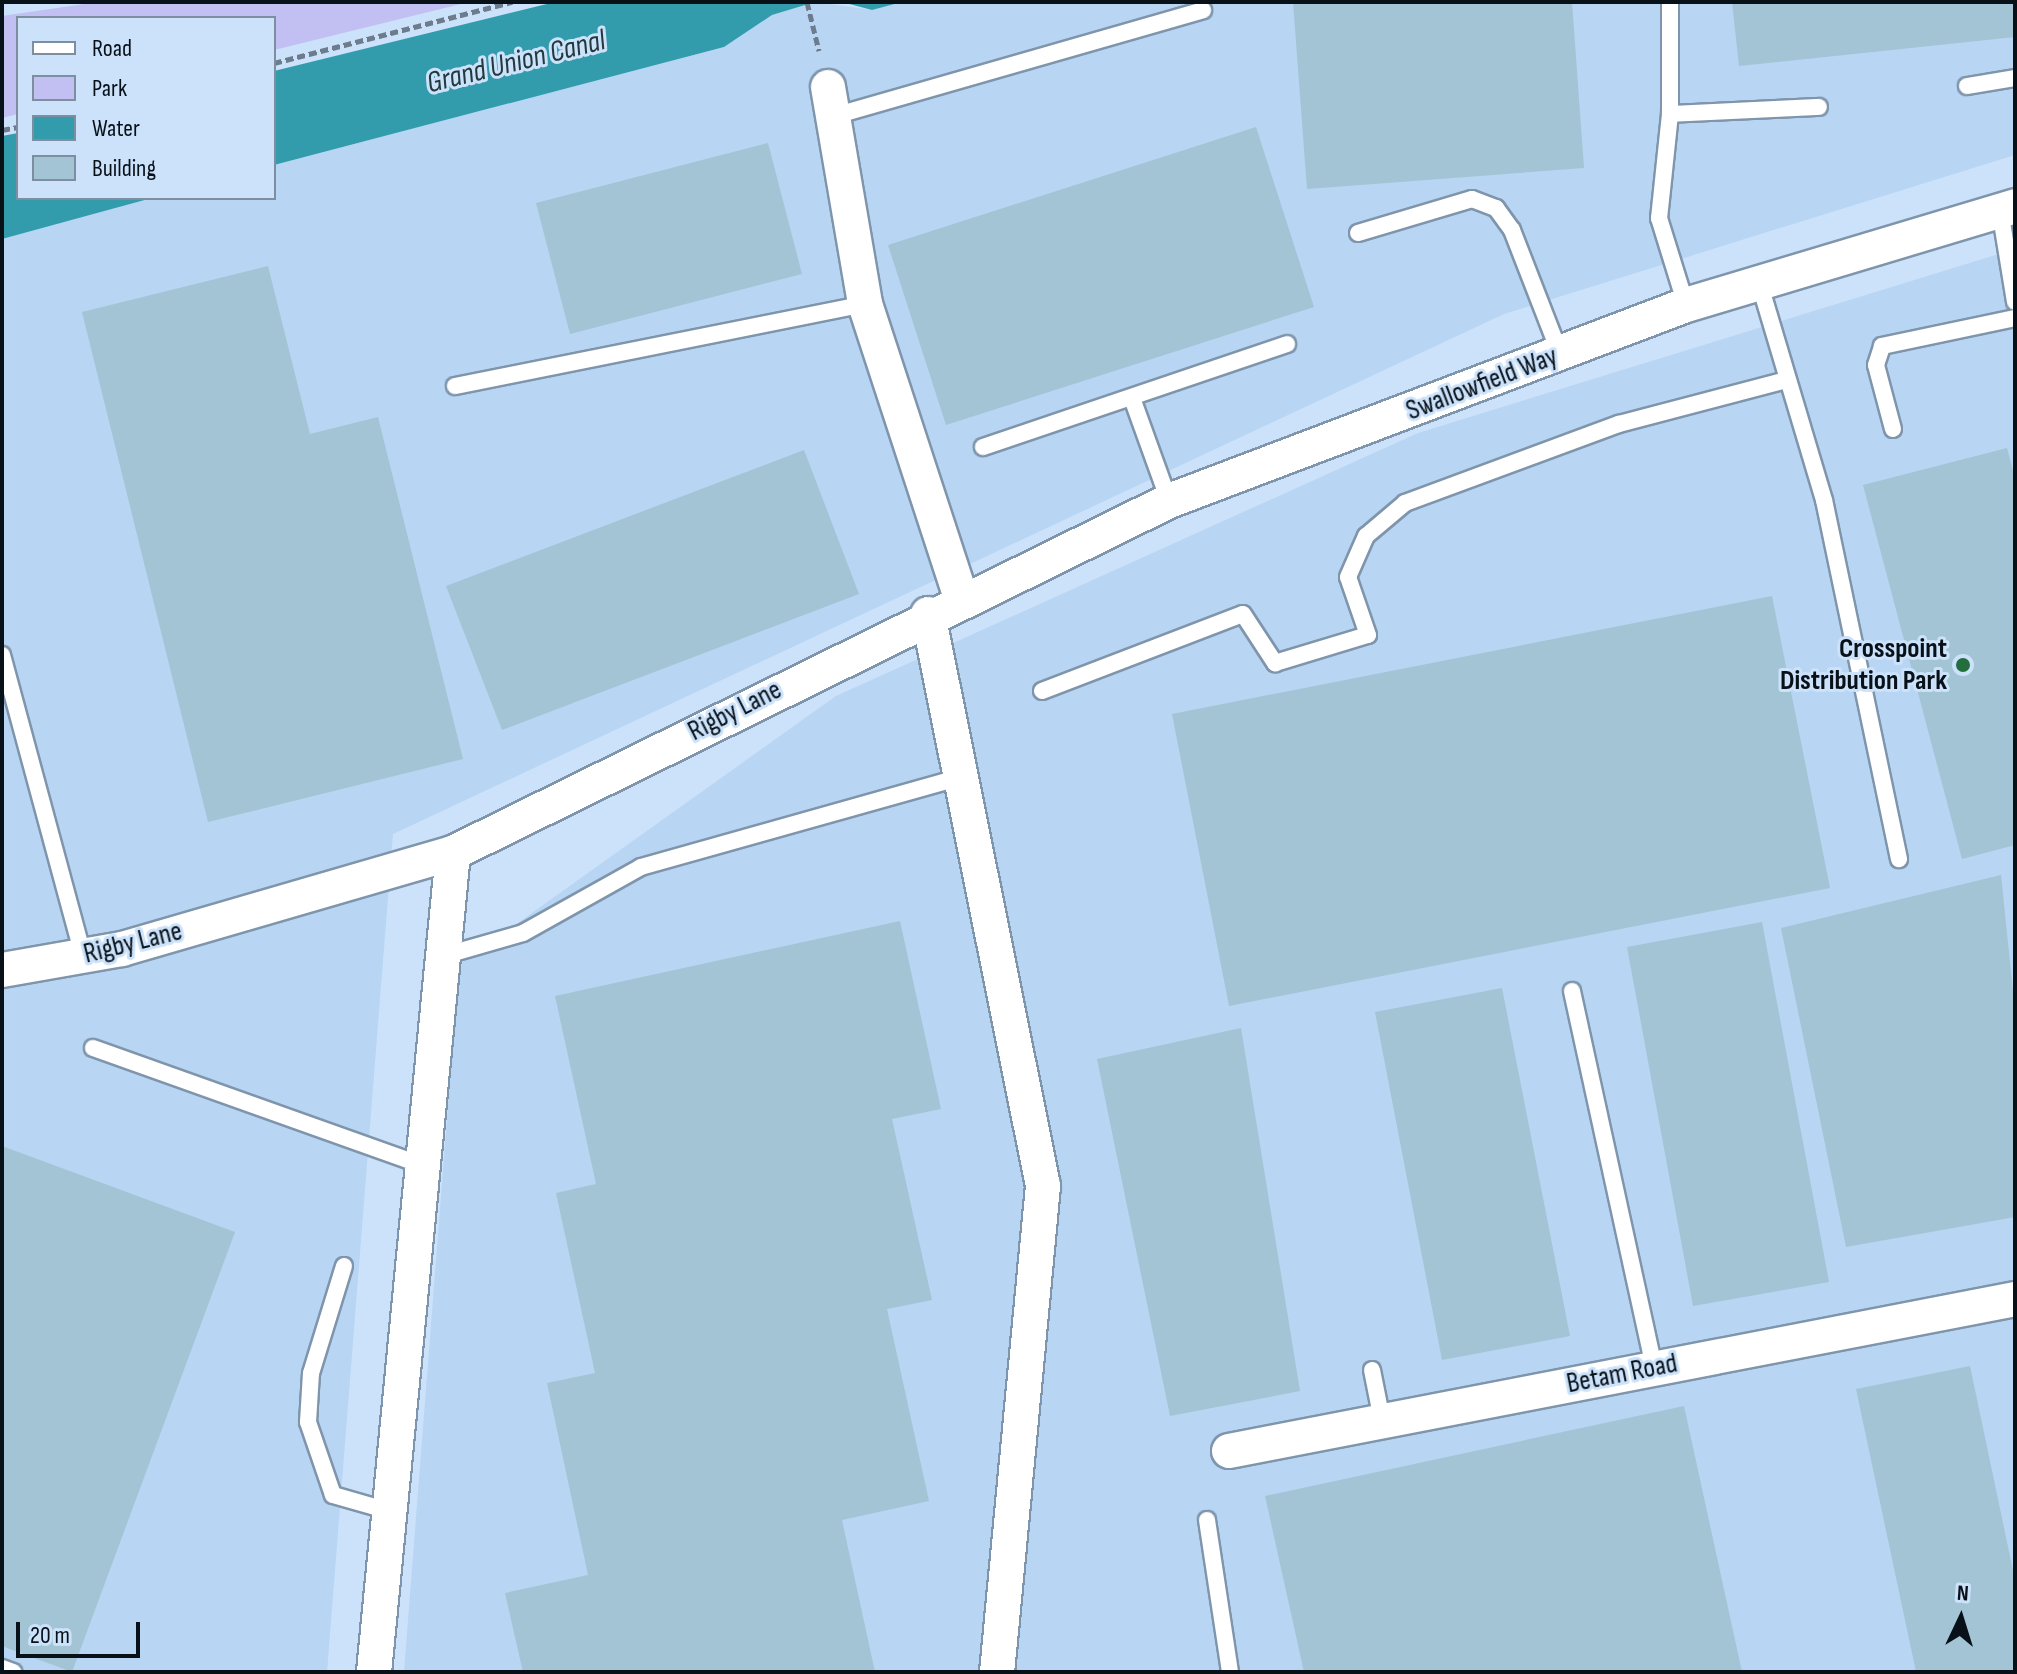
<!DOCTYPE html>
<style>
body{margin:0}
#map{position:relative;width:2017px;height:1674px;overflow:hidden;background:#cbe2fa;font-family:"Sofia Sans Condensed",sans-serif}
div>[style]{position:absolute}
[style*='--x']{left:calc(var(--x)*1px);top:calc(var(--y)*1px);width:calc(var(--w)*1px);rotate:calc(var(--a)*1deg)}
.built>*{inset:0;background:#b8d5f3}
.green>*{inset:0;background:#c2bff3}
.water>*{inset:0;background:#339cac}
.building>*{inset:0;background:#a3c4d4}
.path>*{height:5px;margin-top:-2.5px;transform-origin:0;background:repeating-linear-gradient(90deg,#6c7c8c 0 8px,transparent 0 12px)}
.roads{filter:drop-shadow(2px 0 #7f95ab) drop-shadow(-2px 0 #7f95ab) drop-shadow(0 2px #7f95ab) drop-shadow(0 -2px #7f95ab)}
.service>*{height:16px;margin:-8px;padding:0 8px;transform-origin:8px;border-radius:8px;background:#fff}
.minor>*{height:34px;margin:-17px;padding:0 17px;transform-origin:17px;border-radius:17px;background:#fff}
.dots>*{width:22px;height:22px;translate:-50% -50%;box-sizing:border-box;border:4px solid #cbe2fa;border-radius:50%}
span{translate:-50% -50%;white-space:nowrap;text-align:center;line-height:1.15;-webkit-text-stroke:6px #cbe2fa;paint-order:stroke}
.street-label{font-size:28px;color:#081018}
.poi-label{font-size:28px;color:#081018;font-weight:700}
.right{translate:-100% -50%;text-align:right}
.water-label{font-size:30px;color:#22393d;font-style:italic}
.frame{position:absolute;inset:0;border:4px solid #081018;pointer-events:none}
.legend{position:absolute;left:16px;top:16px;width:260px;height:184px;box-sizing:border-box;background:#cbe2fa;border:2px solid #7d8ea0;margin:0;padding:10px 14px;list-style:none;font-size:24px;color:#081018}
.legend li{display:flex;align-items:center;gap:16px;height:40px}
.legend b{width:40px;border:2px solid #7d8ea0}
.north{position:absolute;left:1921px;top:1578px;width:80px;height:80px;-webkit-text-stroke:6px #cbe2fa;paint-order:stroke;rotate:4deg;font-size:22px;font-weight:700;line-height:32px;text-align:center;color:#081018}
.north::after{content:'';display:block;margin:auto;width:28px;height:36px;background:#081018;clip-path:polygon(50% 0,100% 100%,50% 72%,0 100%)}
.scale{position:absolute;left:16px;top:1622px;width:124px;height:36px;box-sizing:border-box;border:4px solid #081018;border-top:0;padding-left:10px;font-size:24px;line-height:28px;white-space:nowrap;color:#081018;-webkit-text-stroke:6px #cbe2fa;paint-order:stroke}
</style>
<div id="map">
<div class="built">
<div style="clip-path:polygon(815px 2px,872px 10px,902px 2px,2015px 2px,2015px 155px,1504px 314px,393px 834px,327px 1672px,2px 1672px,2px 239px,152px 198px,274px 198px,274px 165px,724px 47px,772px 15px)"></div>
<div style="clip-path:polygon(2015px 249px,2015px 1672px,404px 1672px,459px 965px,836px 696px,1418px 433px)"></div>
</div>
<div class="green">
<div style="clip-path:polygon(98px 2px,469px 2px,274px 50px,274px 18px,18px 18px,18px 114px,2px 118px,2px 16px)"></div>
</div>
<div class="water">
<div style="clip-path:polygon(555px 2px,815px 2px,772px 15px,724px 47px,274px 165px,274px 71px)"></div>
<div style="clip-path:polygon(842px 2px,902px 2px,872px 10px)"></div>
<div style="clip-path:polygon(18px 133px,18px 198px,152px 198px,2px 239px,2px 136px)"></div>
</div>
<div class="building">
<div style="clip-path:polygon(1293px 2px,1572px 2px,1584px 168px,1307px 189px)"></div>
<div style="clip-path:polygon(1732px 2px,2015px 2px,2015px 37px,1739px 66px)"></div>
<div style="clip-path:polygon(1256px 127px,1314px 307px,946px 425px,888px 245px)"></div>
<div style="clip-path:polygon(768px 143px,802px 274px,570px 334px,536px 203px)"></div>
<div style="clip-path:polygon(268px 266px,310px 434px,378px 417px,463px 759px,208px 822px,82px 312px)"></div>
<div style="clip-path:polygon(2007px 448px,2015px 478px,2015px 845px,1962px 859px,1863px 485px)"></div>
<div style="clip-path:polygon(804px 450px,859px 594px,502px 730px,446px 586px)"></div>
<div style="clip-path:polygon(1772px 596px,1830px 888px,1229px 1006px,1172px 714px)"></div>
<div style="clip-path:polygon(2001px 875px,2015px 1011px,2015px 1217px,1846px 1247px,1781px 928px)"></div>
<div style="clip-path:polygon(900px 921px,941px 1109px,892px 1119px,932px 1300px,887px 1309px,929px 1501px,842px 1520px,875px 1672px,523px 1672px,505px 1593px,588px 1575px,547px 1383px,595px 1373px,556px 1193px,596px 1184px,555px 996px)"></div>
<div style="clip-path:polygon(1762px 922px,1829px 1282px,1693px 1306px,1627px 947px)"></div>
<div style="clip-path:polygon(1502px 988px,1570px 1336px,1442px 1360px,1375px 1012px)"></div>
<div style="clip-path:polygon(1241px 1028px,1300px 1391px,1170px 1416px,1097px 1059px)"></div>
<div style="clip-path:polygon(2px 1146px,235px 1232px,72px 1672px,2px 1646px)"></div>
<div style="clip-path:polygon(1970px 1366px,2015px 1580px,2015px 1672px,1916px 1672px,1856px 1389px)"></div>
<div style="clip-path:polygon(1684px 1406px,1742px 1672px,1304px 1672px,1265px 1496px)"></div>
</div>
<div class="path">
<div style="--x:807;--y:2;--w:50;--a:76.2"></div>
<div style="--x:274;--y:63;--w:246;--a:-14.4"></div>
<div style="--x:2;--y:130;--w:16;--a:-11"></div>
</div>
<div class="roads">
<div class="service">
<div style="--x:1670;--y:2;--w:112;--a:90"></div>
<div style="--x:1670;--y:114;--w:105;--a:96"></div>
<div style="--x:1659;--y:218;--w:91;--a:72.8"></div>
<div style="--x:1967;--y:86;--w:49;--a:-9.5"></div>
<div style="--x:1670;--y:114;--w:149;--a:-2.7"></div>
<div style="--x:834;--y:116;--w:384;--a:-16"></div>
<div style="--x:2000;--y:210;--w:93;--a:80.7"></div>
<div style="--x:1358;--y:233;--w:119;--a:-16.6"></div>
<div style="--x:1472;--y:199;--w:26;--a:21"></div>
<div style="--x:1496;--y:208;--w:27;--a:54"></div>
<div style="--x:1512;--y:230;--w:133;--a:68.8"></div>
<div style="--x:1759;--y:282;--w:227;--a:73.4"></div>
<div style="--x:1824;--y:500;--w:367;--a:78.2"></div>
<div style="--x:455;--y:386;--w:418;--a:-11.3"></div>
<div style="--x:1132;--y:398;--w:109;--a:70.2"></div>
<div style="--x:1893;--y:429;--w:66;--a:-104.9"></div>
<div style="--x:1876;--y:365;--w:20;--a:-72"></div>
<div style="--x:1882;--y:346;--w:136;--a:-11.9"></div>
<div style="--x:983;--y:447;--w:321;--a:-18.7"></div>
<div style="--x:2;--y:655;--w:312;--a:74.9"></div>
<div style="--x:1042;--y:691;--w:215;--a:-21"></div>
<div style="--x:1243;--y:614;--w:59;--a:56.9"></div>
<div style="--x:1275;--y:663;--w:97;--a:-16.8"></div>
<div style="--x:1368;--y:635;--w:61;--a:-109"></div>
<div style="--x:1348;--y:577;--w:45;--a:-66.3"></div>
<div style="--x:1366;--y:536;--w:51;--a:-40.2"></div>
<div style="--x:1405;--y:503;--w:228;--a:-20.3"></div>
<div style="--x:1619;--y:424;--w:174;--a:-14.7"></div>
<div style="--x:443;--y:956;--w:83;--a:-16"></div>
<div style="--x:523;--y:933;--w:135;--a:-29.2"></div>
<div style="--x:641;--y:867;--w:332;--a:-15.7"></div>
<div style="--x:1572;--y:991;--w:386;--a:77.7"></div>
<div style="--x:93;--y:1048;--w:349;--a:19.6"></div>
<div style="--x:344;--y:1266;--w:112;--a:107.1"></div>
<div style="--x:311;--y:1373;--w:49;--a:93.5"></div>
<div style="--x:308;--y:1422;--w:77;--a:71.1"></div>
<div style="--x:333;--y:1495;--w:58;--a:15.9"></div>
<div style="--x:1372;--y:1370;--w:51;--a:78.7"></div>
<div style="--x:1207;--y:1520;--w:154;--a:81.4"></div>
<div style="--x:2;--y:1668;--w:12;--a:20"></div>
</div>
<div class="minor">
<div style="--x:828;--y:87;--w:220;--a:80.3"></div>
<div style="--x:865;--y:304;--w:309;--a:71.9"></div>
<div style="--x:928;--y:614;--w:583;--a:78.63"></div>
<div style="--x:1043;--y:1186;--w:488;--a:95.4"></div>
<div style="--x:2;--y:970;--w:122;--a:-9.9"></div>
<div style="--x:122;--y:949;--w:345;--a:-16.2"></div>
<div style="--x:453;--y:853;--w:798;--a:-26.18"></div>
<div style="--x:1169;--y:501;--w:553;--a:-20.76"></div>
<div style="--x:1686;--y:305;--w:344;--a:-16.7"></div>
<div style="--x:1229;--y:1451;--w:801;--a:-10.94"></div>
<div style="--x:374;--y:1672;--w:823;--a:-84.49"></div>
</div>
</div>
<div class="dots">
<div style="left:1963px;top:665px;background:#236e3c"></div>
</div>
<div class="street-label">
<span style="left:1482px;top:384px;rotate:-21deg">Swallowfield Way</span>
<span style="left:735px;top:711px;rotate:-27deg">Rigby Lane</span>
<span style="left:133px;top:943px;rotate:-14deg">Rigby Lane</span>
<span style="left:1622px;top:1374px;rotate:-11deg">Betam Road</span>
</div>
<div class="poi-label">
<span class="right" style="left:1947px;top:665px">Crosspoint<br>Distribution Park</span>
</div>
<div class="water-label">
<span style="left:516px;top:62px;rotate:-14deg">Grand Union Canal</span>
</div>
<div class="frame"></div>
<ul class="legend">
<li><b style="height:10px;background:#fff"></b>Road</li>
<li><b style="height:22px;background:#c2bff3"></b>Park</li>
<li><b style="height:22px;background:#339cac"></b>Water</li>
<li><b style="height:22px;background:#a3c4d4"></b>Building</li>
</ul>
<div class="north">N</div>
<div class="scale">20 m</div>
</div>
